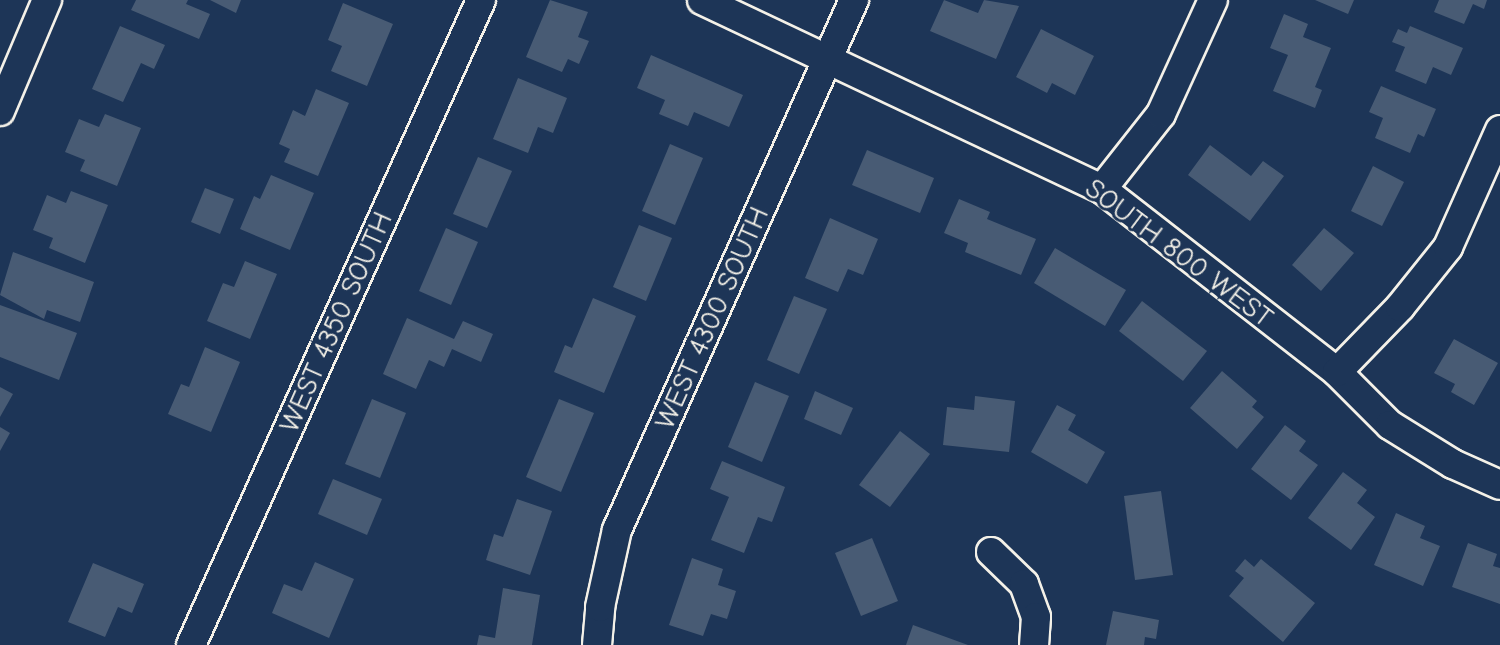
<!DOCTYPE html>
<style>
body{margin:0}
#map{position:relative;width:1500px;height:645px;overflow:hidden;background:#1d3557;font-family:"Comic Neue",sans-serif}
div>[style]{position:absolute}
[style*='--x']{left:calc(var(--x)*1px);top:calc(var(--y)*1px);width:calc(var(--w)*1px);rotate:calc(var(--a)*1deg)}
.building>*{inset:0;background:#485b74}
.roads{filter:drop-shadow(2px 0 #f4f1e8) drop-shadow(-2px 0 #f4f1e8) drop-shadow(0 2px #f4f1e8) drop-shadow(0 -2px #f4f1e8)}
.street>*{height:28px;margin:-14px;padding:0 14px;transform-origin:14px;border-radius:14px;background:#1d3557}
span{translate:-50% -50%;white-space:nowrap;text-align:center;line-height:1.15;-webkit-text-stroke:6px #1d3557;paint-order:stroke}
.street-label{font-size:28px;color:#f4f1e8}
</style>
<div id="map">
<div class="building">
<div style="clip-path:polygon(136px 0,188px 0,186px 4px,210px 14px,199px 39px,131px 10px)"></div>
<div style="clip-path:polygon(210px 0,241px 0,236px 13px)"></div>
<div style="clip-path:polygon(550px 0,588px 12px,578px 37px,589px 41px,579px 64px,568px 59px,562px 72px,526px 57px)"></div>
<div style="clip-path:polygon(944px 0,978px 13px,984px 0,1019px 6px,996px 59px,930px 31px)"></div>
<div style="clip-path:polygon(1315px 0,1354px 0,1348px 14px)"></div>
<div style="clip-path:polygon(1439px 0,1487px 0,1484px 9px,1473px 4px,1464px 24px,1434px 12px)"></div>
<div style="clip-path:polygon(343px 3px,393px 24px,367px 86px,331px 71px,342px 46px,328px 40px)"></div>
<div style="clip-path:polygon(1284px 14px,1308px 24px,1303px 37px,1331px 48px,1315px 87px,1322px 90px,1315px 108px,1273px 91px,1288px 55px,1270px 48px)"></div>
<div style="clip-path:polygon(120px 26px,165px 45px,154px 69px,141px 63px,123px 102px,92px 89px)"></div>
<div style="clip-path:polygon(1410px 26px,1463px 48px,1451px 75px,1433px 67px,1426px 84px,1395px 71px,1405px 47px,1392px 42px,1398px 29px,1407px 33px)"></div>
<div style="clip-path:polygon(1041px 29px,1094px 56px,1075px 95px,1052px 83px,1047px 93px,1016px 77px)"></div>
<div style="clip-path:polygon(651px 55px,743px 95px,729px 127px,694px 112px,688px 126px,659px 114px,665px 100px,637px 88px)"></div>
<div style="clip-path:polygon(518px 78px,567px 98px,553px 133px,538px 127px,528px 153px,493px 139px)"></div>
<div style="clip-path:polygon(1381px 86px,1436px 109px,1424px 137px,1418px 134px,1410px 153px,1375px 138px,1383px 118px,1369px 112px)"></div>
<div style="clip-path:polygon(316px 89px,349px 103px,318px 176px,284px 162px,290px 149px,279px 144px,293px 110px,305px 116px)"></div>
<div style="clip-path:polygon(105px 114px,141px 128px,117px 186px,80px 171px,85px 160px,65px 152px,79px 119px,99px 127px)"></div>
<div style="clip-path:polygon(670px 144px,703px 158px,675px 225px,642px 211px)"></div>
<div style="clip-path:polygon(1210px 145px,1251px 176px,1263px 161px,1284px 176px,1250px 221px,1188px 175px)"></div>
<div style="clip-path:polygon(867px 150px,934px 178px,920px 213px,852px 185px)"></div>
<div style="clip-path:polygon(478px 157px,512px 171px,487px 228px,453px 214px)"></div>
<div style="clip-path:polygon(1373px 166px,1404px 182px,1382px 226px,1351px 211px)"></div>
<div style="clip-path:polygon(271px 175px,314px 193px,290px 250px,240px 229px,254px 196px,260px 199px)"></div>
<div style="clip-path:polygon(205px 188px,234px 199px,220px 234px,191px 222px)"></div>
<div style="clip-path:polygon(71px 191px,108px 205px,85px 263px,49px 248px,53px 238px,33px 230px,47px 195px,66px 203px)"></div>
<div style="clip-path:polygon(959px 199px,990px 212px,987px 219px,1036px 239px,1021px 275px,965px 252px,968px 243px,944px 233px)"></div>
<div style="clip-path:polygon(830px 218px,878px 239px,863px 275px,848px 269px,838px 292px,805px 278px)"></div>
<div style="clip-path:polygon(639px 225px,672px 238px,646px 301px,613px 287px)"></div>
<div style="clip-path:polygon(446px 228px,478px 242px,451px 305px,419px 291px)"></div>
<div style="clip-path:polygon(1324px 228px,1354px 253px,1321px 291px,1292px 265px)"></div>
<div style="clip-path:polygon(1055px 248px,1126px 290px,1105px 326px,1034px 283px)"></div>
<div style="clip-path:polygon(13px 252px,94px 282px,80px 322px,47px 310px,44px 319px,0 295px)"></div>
<div style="clip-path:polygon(245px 261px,277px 274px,250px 339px,207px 321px,223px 283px,234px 287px)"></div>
<div style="clip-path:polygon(794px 296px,827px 309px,799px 374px,767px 360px)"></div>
<div style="clip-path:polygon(593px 298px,636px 316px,604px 393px,554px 372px,565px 345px,572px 348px)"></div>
<div style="clip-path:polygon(1142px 301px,1207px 351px,1183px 381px,1119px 331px)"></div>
<div style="clip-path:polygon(0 305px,77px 333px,59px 380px,0 357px)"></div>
<div style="clip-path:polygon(407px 318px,454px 339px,463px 321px,493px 334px,481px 362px,452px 349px,444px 367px,429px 360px,416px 389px,383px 374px)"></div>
<div style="clip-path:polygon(1454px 339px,1498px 363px,1474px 405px,1451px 392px,1455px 384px,1434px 373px)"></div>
<div style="clip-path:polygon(205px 347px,240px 362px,211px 432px,168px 414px,181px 384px,189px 387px)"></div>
<div style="clip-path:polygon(1222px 371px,1257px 401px,1252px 407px,1264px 417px,1237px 449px,1190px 408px)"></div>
<div style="clip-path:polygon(755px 382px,789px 396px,762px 462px,728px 447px)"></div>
<div style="clip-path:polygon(0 387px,13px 394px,0 417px)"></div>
<div style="clip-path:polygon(815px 391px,853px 408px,841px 435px,804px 419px)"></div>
<div style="clip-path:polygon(975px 396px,1015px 401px,1009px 452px,943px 445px,947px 407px,974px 410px)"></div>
<div style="clip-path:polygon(372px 399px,406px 413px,380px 478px,345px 464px)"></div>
<div style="clip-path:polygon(559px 399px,594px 413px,561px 492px,526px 477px)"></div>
<div style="clip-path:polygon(1057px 405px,1076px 415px,1068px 430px,1105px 452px,1087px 484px,1031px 452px)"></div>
<div style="clip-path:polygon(1285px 425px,1306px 441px,1299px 451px,1318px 465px,1291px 500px,1251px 469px)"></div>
<div style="clip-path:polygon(0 427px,10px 433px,0 451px)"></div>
<div style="clip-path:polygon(900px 431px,930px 454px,890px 507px,859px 485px)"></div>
<div style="clip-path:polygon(722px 461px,785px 487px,772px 522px,758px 517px,744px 553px,711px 540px,729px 497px,710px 489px)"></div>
<div style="clip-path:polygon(1343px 472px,1367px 490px,1357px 503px,1375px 517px,1351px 550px,1308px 518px)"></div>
<div style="clip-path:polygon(333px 479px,382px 499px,367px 535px,318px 514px)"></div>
<div style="clip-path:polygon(1161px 491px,1173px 575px,1135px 580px,1124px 496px)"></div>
<div style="clip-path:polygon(517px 499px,552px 511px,530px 575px,486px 560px,494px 534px,503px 537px)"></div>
<div style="clip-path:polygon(1396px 513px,1425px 526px,1420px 538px,1440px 546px,1423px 586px,1374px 565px)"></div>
<div style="clip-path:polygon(872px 538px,898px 601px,861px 616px,835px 553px)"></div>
<div style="clip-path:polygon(1468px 543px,1497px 554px,1493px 566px,1500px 568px,1500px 604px,1452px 587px)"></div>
<div style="clip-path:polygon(692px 558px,723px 569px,718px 585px,736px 591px,727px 619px,711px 614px,703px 636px,669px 625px)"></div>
<div style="clip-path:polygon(1245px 559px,1254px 567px,1261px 559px,1315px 603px,1283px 642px,1229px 596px,1244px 578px,1235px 571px)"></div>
<div style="clip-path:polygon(315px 562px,354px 579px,329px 638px,272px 613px,284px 584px,302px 591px)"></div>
<div style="clip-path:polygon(93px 563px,144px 584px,132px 613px,118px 607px,105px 637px,68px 622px)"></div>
<div style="clip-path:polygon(503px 588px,540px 595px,532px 645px,477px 645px,479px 635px,495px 638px)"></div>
<div style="clip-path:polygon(1113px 611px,1159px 620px,1156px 639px,1145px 637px,1144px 645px,1106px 645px)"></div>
<div style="clip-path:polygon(913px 625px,968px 645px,906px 645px)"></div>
</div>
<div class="roads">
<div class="street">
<div style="--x:702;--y:0;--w:442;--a:25.3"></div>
<div style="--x:1102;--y:189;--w:298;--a:37.9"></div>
<div style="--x:1337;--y:372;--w:75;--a:45"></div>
<div style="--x:1390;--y:425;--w:74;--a:31.8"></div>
<div style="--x:1453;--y:464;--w:51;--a:24.1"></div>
<div style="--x:0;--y:111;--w:121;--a:-67.1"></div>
<div style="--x:1102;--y:189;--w:95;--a:-51.8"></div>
<div style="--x:1161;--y:114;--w:125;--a:-65.5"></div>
<div style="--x:1337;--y:372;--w:91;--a:-45.9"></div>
<div style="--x:1400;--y:307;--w:77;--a:-51.3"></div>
<div style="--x:1448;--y:247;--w:128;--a:-66"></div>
<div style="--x:991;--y:552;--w:46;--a:44.1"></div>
<div style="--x:1024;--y:584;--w:35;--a:70"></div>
<div style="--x:1036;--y:617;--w:28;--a:94"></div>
<div style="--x:191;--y:645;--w:707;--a:-65.79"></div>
<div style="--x:597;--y:645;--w:38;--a:-85"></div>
<div style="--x:600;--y:607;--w:79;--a:-77.6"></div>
<div style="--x:617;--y:530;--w:581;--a:-65.91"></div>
</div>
</div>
<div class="street-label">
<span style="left:1179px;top:253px;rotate:37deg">SOUTH 800 WEST</span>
<span style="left:712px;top:318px;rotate:-66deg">WEST 4300 SOUTH</span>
<span style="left:336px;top:322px;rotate:-66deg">WEST 4350 SOUTH</span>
</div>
</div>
